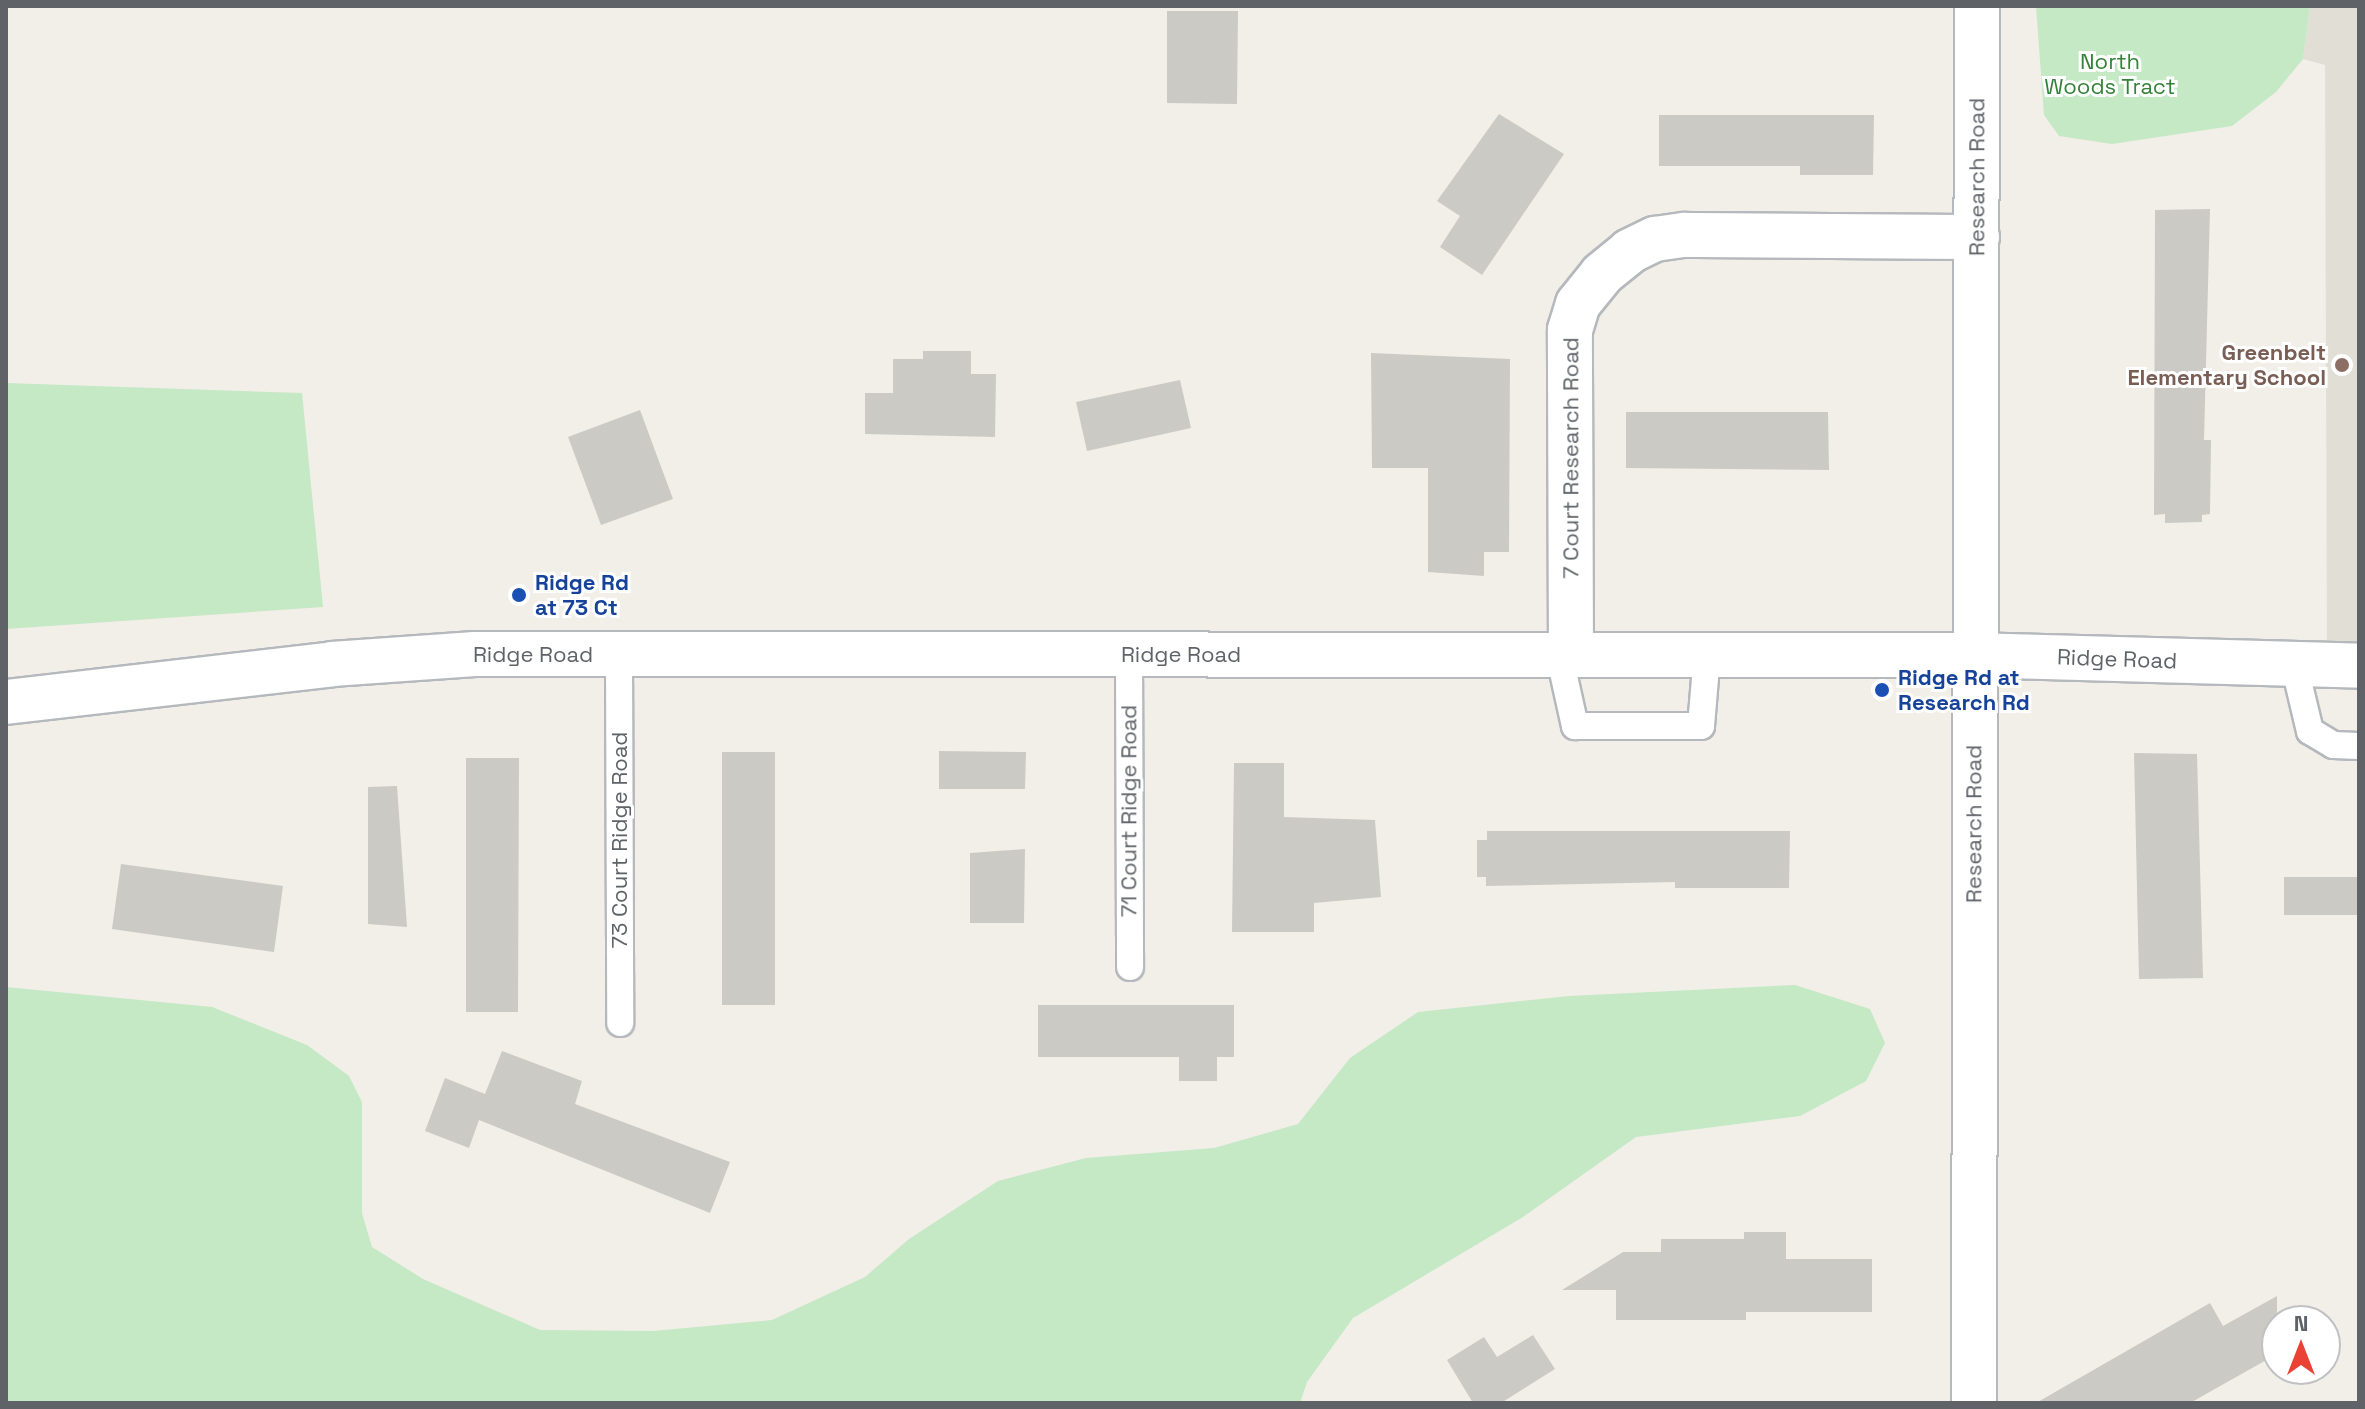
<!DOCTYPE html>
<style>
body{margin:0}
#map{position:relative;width:2365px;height:1409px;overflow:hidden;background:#f1efe8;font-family:"Space Grotesk",sans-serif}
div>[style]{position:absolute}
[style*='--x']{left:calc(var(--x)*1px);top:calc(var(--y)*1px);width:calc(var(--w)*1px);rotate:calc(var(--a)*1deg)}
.education>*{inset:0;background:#e1ded6}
.green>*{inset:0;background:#c5e8c5}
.building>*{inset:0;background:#cccac5}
.roads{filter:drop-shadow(2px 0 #b5b8bc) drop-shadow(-2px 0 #b5b8bc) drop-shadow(0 2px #b5b8bc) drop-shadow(0 -2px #b5b8bc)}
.lane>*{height:26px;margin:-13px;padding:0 13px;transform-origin:13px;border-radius:13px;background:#fff}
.street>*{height:44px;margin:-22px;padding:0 22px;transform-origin:22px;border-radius:22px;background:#fff}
.secondary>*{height:44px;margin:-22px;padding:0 22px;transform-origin:22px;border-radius:22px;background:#fff}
.dots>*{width:22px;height:22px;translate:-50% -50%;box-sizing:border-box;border:4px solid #fff;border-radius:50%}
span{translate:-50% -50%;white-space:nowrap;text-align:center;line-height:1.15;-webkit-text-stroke:6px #fff;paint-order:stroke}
.park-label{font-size:22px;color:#348238}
.street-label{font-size:22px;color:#5f6368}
.education-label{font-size:22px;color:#785e54;font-weight:700}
.right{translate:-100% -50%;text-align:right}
.transit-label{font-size:22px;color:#164399;font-weight:700}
.left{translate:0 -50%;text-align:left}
.frame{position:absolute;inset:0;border:8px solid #5f6368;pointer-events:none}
.north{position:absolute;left:2261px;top:1305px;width:80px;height:80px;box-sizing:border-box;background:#fff;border:2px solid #bfc1c3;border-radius:50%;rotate:0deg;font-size:22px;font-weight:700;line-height:32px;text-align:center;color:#5f6368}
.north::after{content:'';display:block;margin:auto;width:28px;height:36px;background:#ea4335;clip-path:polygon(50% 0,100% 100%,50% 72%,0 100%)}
</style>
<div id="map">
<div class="education">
<div style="clip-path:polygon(2310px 6px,2359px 6px,2359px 666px,2327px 665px,2325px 65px,2303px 59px)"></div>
</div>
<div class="green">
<div style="clip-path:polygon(2036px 6px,2310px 6px,2303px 59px,2276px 92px,2232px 126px,2112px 144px,2059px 136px,2044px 115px)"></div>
<div style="clip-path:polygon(6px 383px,302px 393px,323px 607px,6px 629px)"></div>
<div style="clip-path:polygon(1795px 985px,1870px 1009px,1885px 1043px,1866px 1081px,1800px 1116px,1636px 1137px,1523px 1217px,1353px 1318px,1307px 1382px,1300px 1403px,6px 1403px,6px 987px,212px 1007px,307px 1045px,349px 1076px,362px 1102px,362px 1213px,372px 1247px,423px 1279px,540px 1330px,653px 1331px,772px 1320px,865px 1277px,909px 1239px,998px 1181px,1086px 1158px,1214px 1148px,1298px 1124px,1350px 1058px,1418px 1012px,1569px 996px)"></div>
</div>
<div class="building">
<div style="clip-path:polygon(1167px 11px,1238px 11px,1237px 104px,1167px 103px)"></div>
<div style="clip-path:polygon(1499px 114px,1564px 154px,1482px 275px,1440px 247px,1460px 216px,1437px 201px)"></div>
<div style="clip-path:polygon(1659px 115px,1874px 115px,1873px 175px,1800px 175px,1800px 166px,1659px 166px)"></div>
<div style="clip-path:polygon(2210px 209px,2204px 440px,2211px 440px,2210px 514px,2202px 515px,2202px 522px,2165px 523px,2165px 514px,2154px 515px,2155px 210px)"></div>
<div style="clip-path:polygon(923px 351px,971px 351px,971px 374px,996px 374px,995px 437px,865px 434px,865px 393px,893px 393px,893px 359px,923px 359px)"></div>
<div style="clip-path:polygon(1371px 353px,1510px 359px,1509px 552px,1484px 552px,1484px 576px,1428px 572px,1428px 468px,1372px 468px)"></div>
<div style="clip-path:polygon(1180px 380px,1191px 428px,1087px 451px,1076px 402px)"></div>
<div style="clip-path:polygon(640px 410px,673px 499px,601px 525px,568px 437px)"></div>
<div style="clip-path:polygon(1626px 412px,1828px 412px,1829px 470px,1626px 468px)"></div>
<div style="clip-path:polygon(939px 751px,1026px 752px,1025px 789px,939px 789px)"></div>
<div style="clip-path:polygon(722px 752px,775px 752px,775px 1005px,722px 1005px)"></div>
<div style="clip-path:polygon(2134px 753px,2197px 754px,2203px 978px,2139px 979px)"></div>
<div style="clip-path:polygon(466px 758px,519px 758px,518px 1012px,466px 1012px)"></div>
<div style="clip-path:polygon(1234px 763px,1284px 763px,1284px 817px,1375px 820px,1381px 897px,1314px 903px,1314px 932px,1232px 932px)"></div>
<div style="clip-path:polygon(397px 786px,407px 927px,368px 924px,368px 787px)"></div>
<div style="clip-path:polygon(1487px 831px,1790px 831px,1789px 888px,1675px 888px,1675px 882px,1486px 886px,1486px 877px,1477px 877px,1477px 840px,1487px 840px)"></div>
<div style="clip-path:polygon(1025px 849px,1024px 923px,970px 923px,970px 853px)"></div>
<div style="clip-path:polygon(121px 864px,283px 886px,274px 952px,112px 929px)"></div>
<div style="clip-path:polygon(2284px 877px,2359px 877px,2359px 915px,2284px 915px)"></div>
<div style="clip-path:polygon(1038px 1005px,1234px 1005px,1234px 1057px,1217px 1057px,1217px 1081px,1179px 1081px,1179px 1057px,1038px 1057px)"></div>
<div style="clip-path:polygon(502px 1051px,582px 1081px,575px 1104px,730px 1162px,710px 1213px,479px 1120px,469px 1148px,425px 1131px,445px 1078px,485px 1094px)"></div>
<div style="clip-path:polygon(1744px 1232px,1786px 1232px,1786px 1259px,1872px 1259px,1872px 1312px,1746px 1312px,1746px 1320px,1616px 1320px,1616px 1290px,1562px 1290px,1623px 1252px,1661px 1252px,1661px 1239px,1744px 1239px)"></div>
<div style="clip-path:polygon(2277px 1296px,2277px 1354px,2190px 1403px,2036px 1403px,2210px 1303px,2223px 1326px)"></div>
<div style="clip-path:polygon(1533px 1335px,1555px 1369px,1501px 1403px,1473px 1403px,1447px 1360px,1484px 1337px,1497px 1357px)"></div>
</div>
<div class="roads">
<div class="lane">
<div style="--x:1129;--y:654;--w:313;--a:89.8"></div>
<div style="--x:1559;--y:654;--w:74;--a:77.5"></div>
<div style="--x:1575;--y:726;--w:126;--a:0"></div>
<div style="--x:1701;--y:726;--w:72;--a:-85.2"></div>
<div style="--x:619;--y:656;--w:367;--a:89.8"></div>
<div style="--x:2294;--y:664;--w:69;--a:76.6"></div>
<div style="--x:2310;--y:731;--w:27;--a:31"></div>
<div style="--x:2333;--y:745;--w:26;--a:2"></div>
</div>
<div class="street">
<div style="--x:1571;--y:654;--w:324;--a:-90.2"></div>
<div style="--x:1570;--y:330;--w:27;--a:-73"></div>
<div style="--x:1578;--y:304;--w:38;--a:-51"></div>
<div style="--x:1602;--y:274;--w:36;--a:-39"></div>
<div style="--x:1630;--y:251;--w:28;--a:-26"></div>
<div style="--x:1655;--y:239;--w:30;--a:-8"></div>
<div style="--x:1685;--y:235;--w:292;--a:0.4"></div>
<div style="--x:1974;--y:1403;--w:1397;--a:-89.88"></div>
</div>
<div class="secondary">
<div style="--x:6;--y:702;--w:328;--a:-6.6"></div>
<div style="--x:332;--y:664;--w:143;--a:-4"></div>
<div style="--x:475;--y:654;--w:1500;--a:0.04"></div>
<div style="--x:1975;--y:655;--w:384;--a:1.6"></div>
</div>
</div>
<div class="dots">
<div style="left:2342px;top:365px;background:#8d6e63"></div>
<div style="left:519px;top:595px;background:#1a4fb4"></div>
<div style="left:1882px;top:690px;background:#1a4fb4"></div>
</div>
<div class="park-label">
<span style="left:2110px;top:74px">North<br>Woods Tract</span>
</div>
<div class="street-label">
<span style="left:1977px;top:177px;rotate:-90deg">Research Road</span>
<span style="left:1571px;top:458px;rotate:-90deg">7 Court Research Road</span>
<span style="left:533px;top:655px">Ridge Road</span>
<span style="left:1181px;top:655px">Ridge Road</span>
<span style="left:2117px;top:659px;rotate:2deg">Ridge Road</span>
<span style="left:1129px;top:811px;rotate:-90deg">71 Court Ridge Road</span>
<span style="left:1974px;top:824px;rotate:-90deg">Research Road</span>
<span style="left:620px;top:840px;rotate:-90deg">73 Court Ridge Road</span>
</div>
<div class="education-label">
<span class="right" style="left:2326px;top:365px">Greenbelt<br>Elementary School</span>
</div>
<div class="transit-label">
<span class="left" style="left:535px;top:595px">Ridge Rd<br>at 73 Ct</span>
<span class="left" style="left:1898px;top:690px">Ridge Rd at<br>Research Rd</span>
</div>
<div class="frame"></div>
<div class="north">N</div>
</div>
